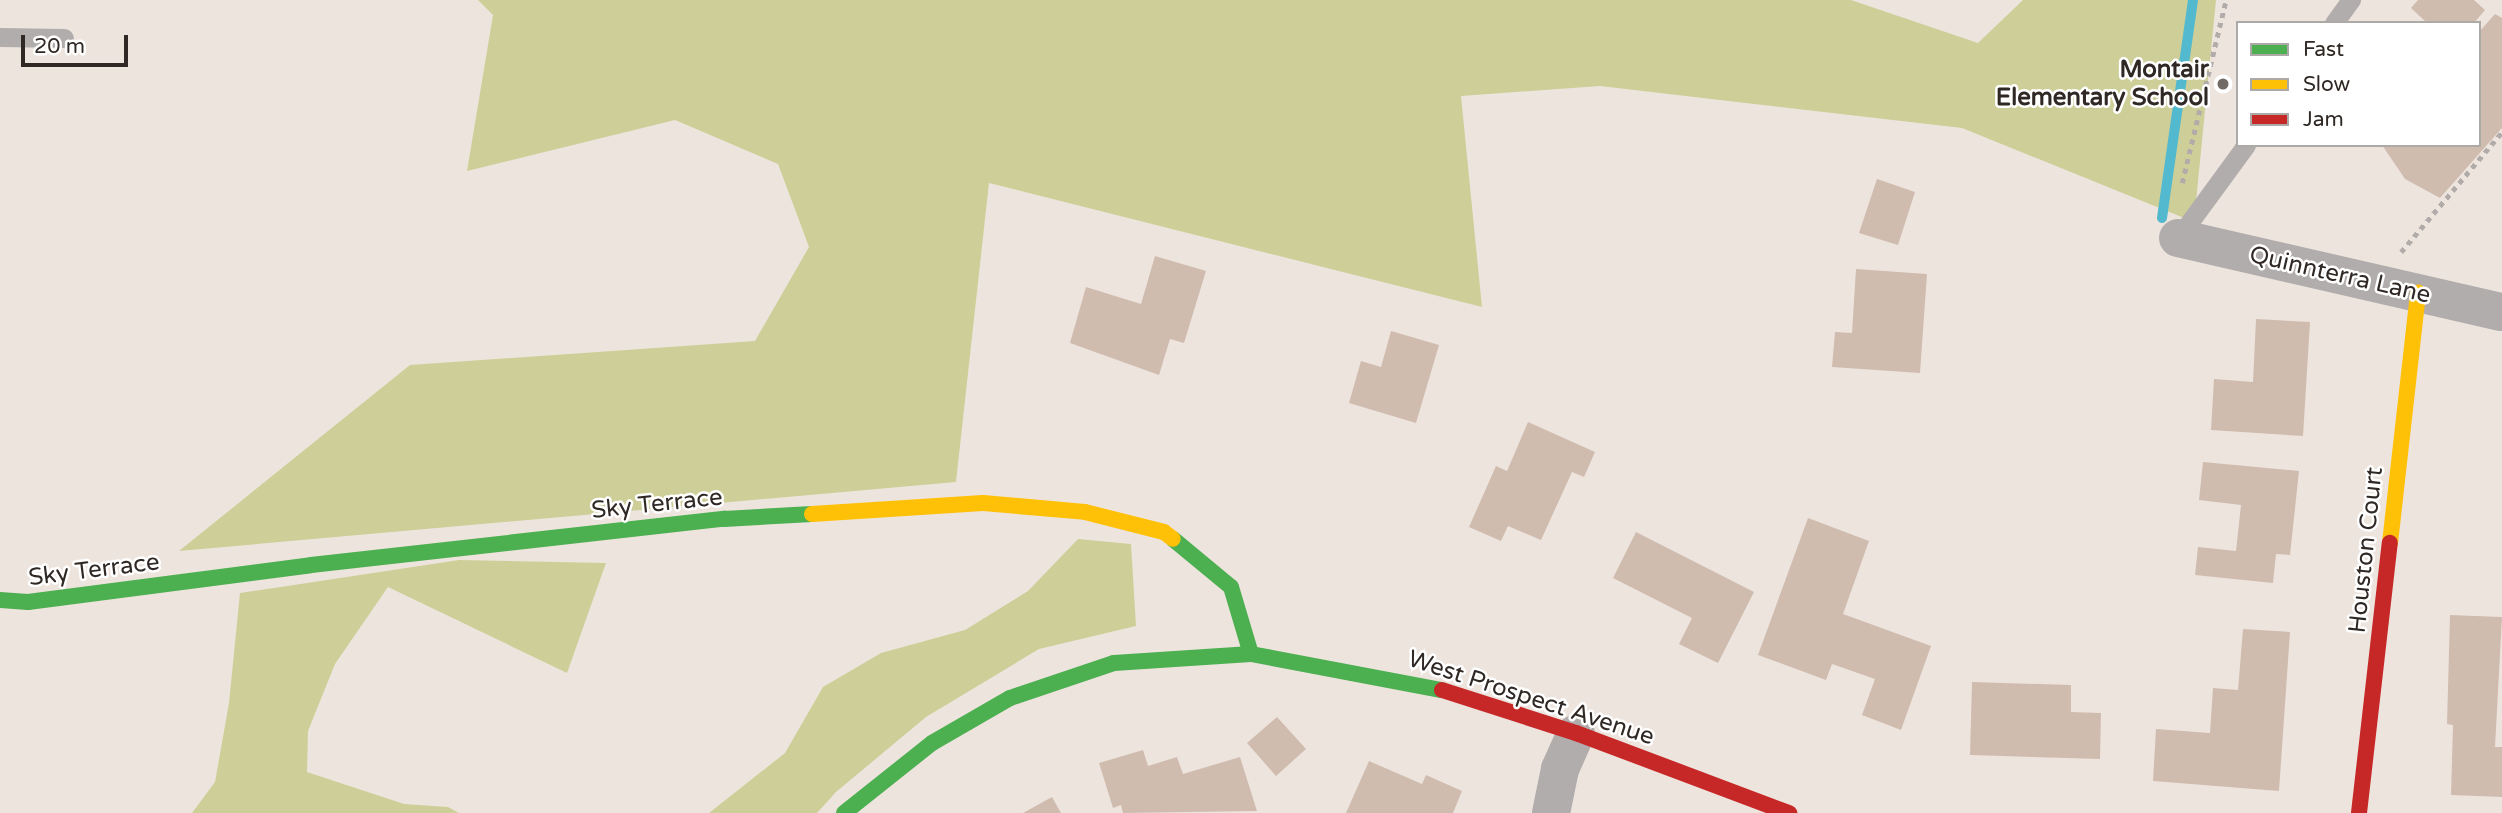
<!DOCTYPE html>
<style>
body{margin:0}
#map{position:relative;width:2502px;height:813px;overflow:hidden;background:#eee4de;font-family:"Varela Round",sans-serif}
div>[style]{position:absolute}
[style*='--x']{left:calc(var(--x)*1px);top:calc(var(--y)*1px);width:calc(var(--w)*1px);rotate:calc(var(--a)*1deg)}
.forest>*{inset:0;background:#cecf98}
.stream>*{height:10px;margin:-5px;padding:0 5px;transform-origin:5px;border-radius:5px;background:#53b9ce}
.building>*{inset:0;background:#cfbcaf}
.path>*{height:4.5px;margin-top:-2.25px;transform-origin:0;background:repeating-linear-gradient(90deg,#b1aca9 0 5px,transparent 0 10px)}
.lane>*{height:19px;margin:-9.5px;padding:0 9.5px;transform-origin:9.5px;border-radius:9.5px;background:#b1adac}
.street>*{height:38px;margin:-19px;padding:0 19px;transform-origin:19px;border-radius:19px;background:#b1adac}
.fast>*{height:16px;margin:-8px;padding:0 8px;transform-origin:8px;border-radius:8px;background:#4caf50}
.slow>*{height:16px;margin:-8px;padding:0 8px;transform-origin:8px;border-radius:8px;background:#ffc107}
.jam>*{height:16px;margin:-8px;padding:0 8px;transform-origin:8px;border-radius:8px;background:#c62828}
.dots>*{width:19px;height:19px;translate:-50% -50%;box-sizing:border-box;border:4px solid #fff;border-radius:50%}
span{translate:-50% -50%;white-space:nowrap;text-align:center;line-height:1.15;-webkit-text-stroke:5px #fff;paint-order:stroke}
.poi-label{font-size:24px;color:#2f2824;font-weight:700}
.right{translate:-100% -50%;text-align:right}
.street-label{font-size:24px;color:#2f2824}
.legend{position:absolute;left:2236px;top:21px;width:245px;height:126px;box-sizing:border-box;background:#fff;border:2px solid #aca9a7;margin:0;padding:9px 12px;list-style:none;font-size:21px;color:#2f2824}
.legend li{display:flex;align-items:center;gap:14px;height:35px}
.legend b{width:35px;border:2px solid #aca9a7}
.scale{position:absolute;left:21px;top:35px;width:107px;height:32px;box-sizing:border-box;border:4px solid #2f2824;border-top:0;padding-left:9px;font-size:21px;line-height:24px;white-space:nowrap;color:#2f2824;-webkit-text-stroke:5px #fff;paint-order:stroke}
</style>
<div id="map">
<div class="forest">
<div style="clip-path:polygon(478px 0,1851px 0,1978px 43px,2023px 0,2216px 0,2194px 222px,1962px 128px,1600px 86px,1461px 96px,1482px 307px,989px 183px,956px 482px,179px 551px,410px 365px,755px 341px,809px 247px,778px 164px,675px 120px,467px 171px,493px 15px)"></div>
<div style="clip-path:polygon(1078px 539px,1131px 544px,1136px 626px,1039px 649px,926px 717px,836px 792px,817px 813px,709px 813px,785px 753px,823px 687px,881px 653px,965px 630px,1028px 591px)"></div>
<div style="clip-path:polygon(459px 560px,606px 563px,567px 673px,388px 587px,335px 664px,308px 731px,307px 772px,404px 804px,448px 807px,459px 813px,192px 813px,215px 782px,229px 703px,240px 593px)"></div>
</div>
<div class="stream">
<div style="--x:2162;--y:218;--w:220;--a:-81.9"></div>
</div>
<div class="building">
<div style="clip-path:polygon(2418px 0,2474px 0,2485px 10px,2474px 23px,2427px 23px,2411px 8px)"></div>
<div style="clip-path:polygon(2495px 14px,2502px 18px,2502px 128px,2440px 198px,2405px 179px,2382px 145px,2479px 145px,2479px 32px)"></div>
<div style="clip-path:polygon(1877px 179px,1915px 192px,1898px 245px,1859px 233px)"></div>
<div style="clip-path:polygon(1155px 256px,1206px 271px,1184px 343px,1170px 339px,1159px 375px,1070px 343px,1086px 287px,1141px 304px)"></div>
<div style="clip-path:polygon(1856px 269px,1927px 274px,1920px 373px,1832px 367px,1835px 332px,1852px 333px)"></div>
<div style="clip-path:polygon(2256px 319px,2310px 322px,2303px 436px,2211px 430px,2214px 379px,2253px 382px)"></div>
<div style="clip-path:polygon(1391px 331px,1439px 345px,1416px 423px,1349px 403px,1361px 361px,1381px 367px)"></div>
<div style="clip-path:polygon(1528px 422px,1595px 452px,1584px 477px,1572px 472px,1541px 540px,1508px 526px,1501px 541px,1469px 527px,1496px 466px,1507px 471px)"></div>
<div style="clip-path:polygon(2203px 462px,2299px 471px,2290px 555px,2276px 554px,2273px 583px,2195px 575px,2198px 547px,2236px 551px,2241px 505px,2199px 500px)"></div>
<div style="clip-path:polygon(1808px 518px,1869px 541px,1843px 614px,1931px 646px,1901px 730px,1862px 715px,1875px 679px,1832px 664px,1826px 680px,1758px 655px)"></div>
<div style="clip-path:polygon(1636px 532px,1754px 592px,1718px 663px,1679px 644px,1692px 618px,1613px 578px)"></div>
<div style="clip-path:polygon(2450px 615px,2502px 617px,2495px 747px,2502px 747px,2502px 797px,2451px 795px,2453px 725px,2447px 724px)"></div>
<div style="clip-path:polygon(2243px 629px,2290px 632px,2279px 791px,2153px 781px,2156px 729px,2210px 733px,2213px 688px,2238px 690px)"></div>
<div style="clip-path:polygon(1972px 682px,2071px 685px,2071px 712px,2101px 713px,2100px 759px,1970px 755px)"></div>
<div style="clip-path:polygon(1277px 717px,1306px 749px,1276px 776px,1247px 743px)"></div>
<div style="clip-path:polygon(1143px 750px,1148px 766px,1177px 757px,1183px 774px,1240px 757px,1257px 811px,1123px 813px,1121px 805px,1113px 808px,1099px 763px)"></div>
<div style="clip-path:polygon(1369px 761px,1422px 784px,1426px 775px,1462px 791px,1453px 813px,1346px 813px)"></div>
<div style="clip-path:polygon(1052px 797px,1061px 813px,1023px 813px)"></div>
</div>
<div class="path">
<div style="--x:2182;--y:183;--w:188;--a:-76.5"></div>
<div style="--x:2401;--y:252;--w:157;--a:-49.9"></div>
</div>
<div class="lane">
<div style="--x:2334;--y:23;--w:29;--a:-54"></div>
<div style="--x:0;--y:37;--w:64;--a:0.9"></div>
<div style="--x:2178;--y:238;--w:115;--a:-53.8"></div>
</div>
<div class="street">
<div style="--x:2178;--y:238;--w:332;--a:12.9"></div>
<div style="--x:1551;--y:813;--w:45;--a:-78.4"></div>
<div style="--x:1560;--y:769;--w:39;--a:-66"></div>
</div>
<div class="fast">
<div style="--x:1173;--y:539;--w:75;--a:39.6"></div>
<div style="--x:1231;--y:587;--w:70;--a:73.4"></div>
<div style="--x:0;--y:600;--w:28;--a:4"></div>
<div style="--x:28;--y:602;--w:285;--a:-7.4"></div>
<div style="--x:311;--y:565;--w:416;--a:-6.4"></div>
<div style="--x:724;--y:519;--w:88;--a:-3.3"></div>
<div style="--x:844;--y:813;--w:112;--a:-38.5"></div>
<div style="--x:932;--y:743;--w:90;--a:-30"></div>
<div style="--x:1010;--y:698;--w:110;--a:-18.6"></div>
<div style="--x:1114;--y:663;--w:137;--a:-3.8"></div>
<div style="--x:1251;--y:654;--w:194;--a:10.7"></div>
</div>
<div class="slow">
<div style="--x:812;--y:514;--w:171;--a:-3.7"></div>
<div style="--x:983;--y:503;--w:102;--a:5"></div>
<div style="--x:1085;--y:512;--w:81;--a:14.2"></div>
<div style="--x:1164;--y:532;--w:11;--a:38"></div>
<div style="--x:2390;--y:543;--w:252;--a:-83.6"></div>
</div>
<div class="jam">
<div style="--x:1442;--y:690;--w:141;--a:17.8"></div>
<div style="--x:1576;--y:733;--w:228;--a:20.6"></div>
<div style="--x:2359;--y:813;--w:272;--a:-83.5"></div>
</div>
<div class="dots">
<div style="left:2223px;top:84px;background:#726a65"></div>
</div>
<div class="poi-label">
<span class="right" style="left:2209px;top:84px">Montair<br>Elementary School</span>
</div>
<div class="street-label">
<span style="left:2340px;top:275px;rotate:13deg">Quinnterra Lane</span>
<span style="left:657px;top:504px;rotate:-6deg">Sky Terrace</span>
<span style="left:2366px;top:550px;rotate:-84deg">Houston Court</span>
<span style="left:94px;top:570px;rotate:-7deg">Sky Terrace</span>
<span style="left:1531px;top:698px;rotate:18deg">West Prospect Avenue</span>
</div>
<ul class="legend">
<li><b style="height:9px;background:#4caf50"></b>Fast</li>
<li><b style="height:9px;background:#ffc107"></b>Slow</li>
<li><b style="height:9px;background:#c62828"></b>Jam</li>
</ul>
<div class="scale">20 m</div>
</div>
